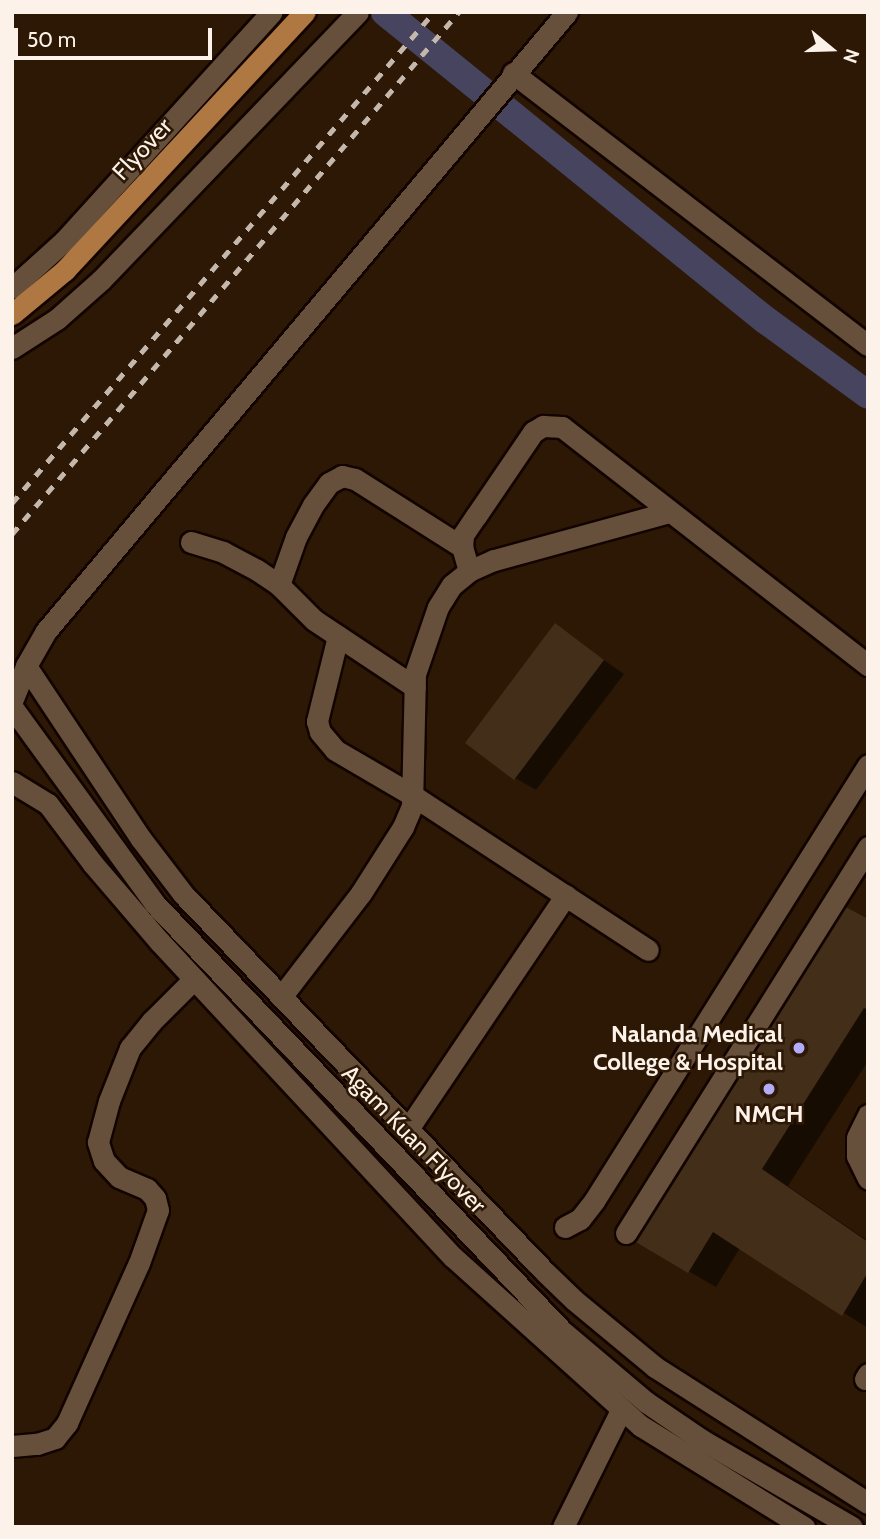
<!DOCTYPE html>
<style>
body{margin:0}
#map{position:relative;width:880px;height:1539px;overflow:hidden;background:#2c1805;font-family:Cabin,sans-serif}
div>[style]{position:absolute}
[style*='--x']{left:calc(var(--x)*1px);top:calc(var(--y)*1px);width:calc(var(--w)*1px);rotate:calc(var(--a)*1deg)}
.shadow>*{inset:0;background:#0007}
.canal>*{height:28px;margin:-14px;padding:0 14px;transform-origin:14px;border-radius:14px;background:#46445f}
.building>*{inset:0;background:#432e1a}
.roads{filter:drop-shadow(2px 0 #130400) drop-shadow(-2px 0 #130400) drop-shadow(0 2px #130400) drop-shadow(0 -2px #130400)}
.minor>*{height:21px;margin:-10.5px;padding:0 10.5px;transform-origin:10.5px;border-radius:10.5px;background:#66503b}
.major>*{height:21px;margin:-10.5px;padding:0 10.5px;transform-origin:10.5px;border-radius:10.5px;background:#af7843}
.rail>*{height:5px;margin-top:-2.5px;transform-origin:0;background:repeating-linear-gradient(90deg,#c4b7ab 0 9px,transparent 0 18px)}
.dots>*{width:19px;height:19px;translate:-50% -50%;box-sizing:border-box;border:4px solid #2c1805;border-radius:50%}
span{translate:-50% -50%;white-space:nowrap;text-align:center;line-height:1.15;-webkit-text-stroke:5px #2c1805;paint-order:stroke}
.street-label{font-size:24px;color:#fdf2e9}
.poi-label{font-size:24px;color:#fdf2e9;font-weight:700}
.right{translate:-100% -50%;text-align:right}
.frame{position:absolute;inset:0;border:14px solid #fdf2e9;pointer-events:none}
.north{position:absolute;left:796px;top:14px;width:70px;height:70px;-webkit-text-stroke:5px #2c1805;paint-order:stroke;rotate:109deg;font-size:19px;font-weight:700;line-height:28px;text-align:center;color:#fdf2e9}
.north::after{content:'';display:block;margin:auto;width:24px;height:32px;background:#fdf2e9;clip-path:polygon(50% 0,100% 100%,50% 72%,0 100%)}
.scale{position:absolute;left:14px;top:28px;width:198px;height:32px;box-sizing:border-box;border:4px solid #fdf2e9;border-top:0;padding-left:9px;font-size:21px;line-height:24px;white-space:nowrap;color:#fdf2e9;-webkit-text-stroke:5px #2c1805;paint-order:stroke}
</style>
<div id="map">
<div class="shadow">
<div style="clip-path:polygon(555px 626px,624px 674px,536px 790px,515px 778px)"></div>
<div style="clip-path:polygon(868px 921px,868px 1061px,788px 1186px,868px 1241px,868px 1328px,740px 1248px,716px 1287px,631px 1238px)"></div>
</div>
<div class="canal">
<div style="--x:385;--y:12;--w:491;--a:39"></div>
<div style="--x:767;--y:321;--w:125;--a:36.2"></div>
</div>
<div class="building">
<div style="clip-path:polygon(555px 623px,604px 660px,514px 780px,465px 743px)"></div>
<div style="clip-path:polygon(844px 906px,868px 919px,868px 1010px,864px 1008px,762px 1169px,868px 1242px,868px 1272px,842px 1316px,713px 1232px,688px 1273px,629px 1238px)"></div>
</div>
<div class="roads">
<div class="minor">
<div style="--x:513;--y:73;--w:447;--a:37.5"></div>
<div style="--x:12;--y:288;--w:70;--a:-42.1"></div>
<div style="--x:64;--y:241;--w:309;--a:-47.8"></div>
<div style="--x:12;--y:348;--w:54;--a:-32.8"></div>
<div style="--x:57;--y:319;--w:59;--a:-41.6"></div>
<div style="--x:101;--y:280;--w:371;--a:-46.2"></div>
<div style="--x:191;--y:542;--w:34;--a:17"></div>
<div style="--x:223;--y:552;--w:38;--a:28"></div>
<div style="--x:257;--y:570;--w:27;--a:34"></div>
<div style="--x:279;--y:585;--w:49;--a:45"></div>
<div style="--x:314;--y:620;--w:121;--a:33.6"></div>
<div style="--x:469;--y:571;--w:25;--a:-106"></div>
<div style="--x:462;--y:547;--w:12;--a:-85"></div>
<div style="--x:463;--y:535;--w:23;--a:-56"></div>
<div style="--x:476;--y:516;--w:102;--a:-55.8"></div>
<div style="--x:533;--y:432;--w:12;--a:-31"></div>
<div style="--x:543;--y:426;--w:19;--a:3"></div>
<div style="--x:562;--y:427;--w:388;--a:37.9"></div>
<div style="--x:279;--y:585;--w:51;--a:-70.5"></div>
<div style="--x:296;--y:537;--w:36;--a:-62"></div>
<div style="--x:313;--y:505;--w:27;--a:-54"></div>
<div style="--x:329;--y:483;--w:15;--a:-28"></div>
<div style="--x:342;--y:476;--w:13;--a:13"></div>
<div style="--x:355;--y:479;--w:127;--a:32.4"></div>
<div style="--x:338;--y:636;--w:88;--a:103.9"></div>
<div style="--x:317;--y:721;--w:11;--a:75"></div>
<div style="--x:320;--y:732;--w:23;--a:50"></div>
<div style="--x:335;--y:750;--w:89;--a:30.3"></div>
<div style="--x:412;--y:795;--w:282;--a:33.3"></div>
<div style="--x:26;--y:666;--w:208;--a:56.4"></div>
<div style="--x:141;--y:839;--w:69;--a:52.6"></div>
<div style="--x:183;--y:894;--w:523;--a:46.24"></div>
<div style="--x:545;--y:1272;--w:40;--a:44"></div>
<div style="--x:574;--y:1300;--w:105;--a:39.6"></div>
<div style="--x:655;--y:1367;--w:253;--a:32.6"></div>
<div style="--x:12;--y:701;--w:38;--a:-68"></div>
<div style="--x:26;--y:666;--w:40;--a:-60.3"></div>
<div style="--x:46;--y:631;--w:809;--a:-49.91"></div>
<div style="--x:12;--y:707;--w:243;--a:54"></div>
<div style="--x:155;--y:904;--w:590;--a:46.37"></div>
<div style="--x:562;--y:1331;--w:110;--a:40.2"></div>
<div style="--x:646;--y:1402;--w:68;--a:34.2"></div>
<div style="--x:702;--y:1440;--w:173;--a:30.1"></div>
<div style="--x:12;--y:782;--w:42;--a:31.4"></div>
<div style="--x:48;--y:804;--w:75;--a:53.1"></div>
<div style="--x:93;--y:864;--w:101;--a:49.4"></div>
<div style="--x:159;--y:941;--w:432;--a:47.1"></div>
<div style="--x:453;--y:1257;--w:253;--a:42"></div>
<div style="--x:641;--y:1426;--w:192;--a:31.8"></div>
<div style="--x:281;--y:997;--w:131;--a:-52.4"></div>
<div style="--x:361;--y:893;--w:78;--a:-57.5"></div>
<div style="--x:403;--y:827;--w:23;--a:-67"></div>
<div style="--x:412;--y:806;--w:132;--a:-88.7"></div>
<div style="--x:415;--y:674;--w:71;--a:-71.1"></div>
<div style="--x:438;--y:607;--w:26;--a:-58"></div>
<div style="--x:452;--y:585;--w:22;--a:-39"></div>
<div style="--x:469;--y:571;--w:27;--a:-24"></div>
<div style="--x:494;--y:560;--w:181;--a:-15.3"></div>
<div style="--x:868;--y:1115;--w:25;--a:116"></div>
<div style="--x:857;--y:1138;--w:18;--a:90"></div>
<div style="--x:857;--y:1156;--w:25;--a:64"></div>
<div style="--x:408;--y:1129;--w:282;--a:-56"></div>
<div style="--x:565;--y:1227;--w:17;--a:-28"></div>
<div style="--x:580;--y:1219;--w:23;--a:-52"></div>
<div style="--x:594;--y:1201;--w:515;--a:-57.85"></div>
<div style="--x:626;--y:1233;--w:456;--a:-57.9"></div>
<div style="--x:865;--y:1379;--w:6;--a:-59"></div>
<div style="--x:12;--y:1446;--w:25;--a:-5"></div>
<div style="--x:37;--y:1444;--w:19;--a:-18"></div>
<div style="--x:55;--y:1438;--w:19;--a:-51"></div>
<div style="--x:67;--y:1423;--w:175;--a:-65.8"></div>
<div style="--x:139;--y:1263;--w:56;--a:-70.3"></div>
<div style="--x:158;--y:1210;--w:12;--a:-104"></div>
<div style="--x:155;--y:1198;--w:12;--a:-132"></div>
<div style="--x:147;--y:1189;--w:30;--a:-157"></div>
<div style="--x:119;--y:1177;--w:22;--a:-133"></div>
<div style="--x:104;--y:1161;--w:20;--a:-108"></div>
<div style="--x:98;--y:1142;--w:42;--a:-75"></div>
<div style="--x:109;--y:1101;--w:57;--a:-68.4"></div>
<div style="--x:130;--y:1048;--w:35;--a:-51"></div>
<div style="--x:152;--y:1021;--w:59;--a:-45"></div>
<div style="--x:563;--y:1527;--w:131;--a:-63.6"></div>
</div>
<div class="major">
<div style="--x:12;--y:314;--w:69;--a:-39.7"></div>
<div style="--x:65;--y:270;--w:352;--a:-47.1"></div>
</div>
</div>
<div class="rail">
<div style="--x:12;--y:503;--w:647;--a:-49.32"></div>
<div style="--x:12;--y:534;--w:687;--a:-49.43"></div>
</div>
<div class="dots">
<div style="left:799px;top:1048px;background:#b3acf9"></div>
<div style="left:769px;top:1089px;background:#b3acf9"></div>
</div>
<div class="street-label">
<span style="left:142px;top:149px;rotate:-47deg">Flyover</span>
<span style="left:414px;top:1139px;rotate:46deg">Agam Kuan Flyover</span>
</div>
<div class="poi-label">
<span class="right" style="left:783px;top:1048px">Nalanda Medical<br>College &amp; Hospital</span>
<span style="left:769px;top:1114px">NMCH</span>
</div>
<div class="frame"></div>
<div class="north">N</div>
<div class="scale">50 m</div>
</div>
